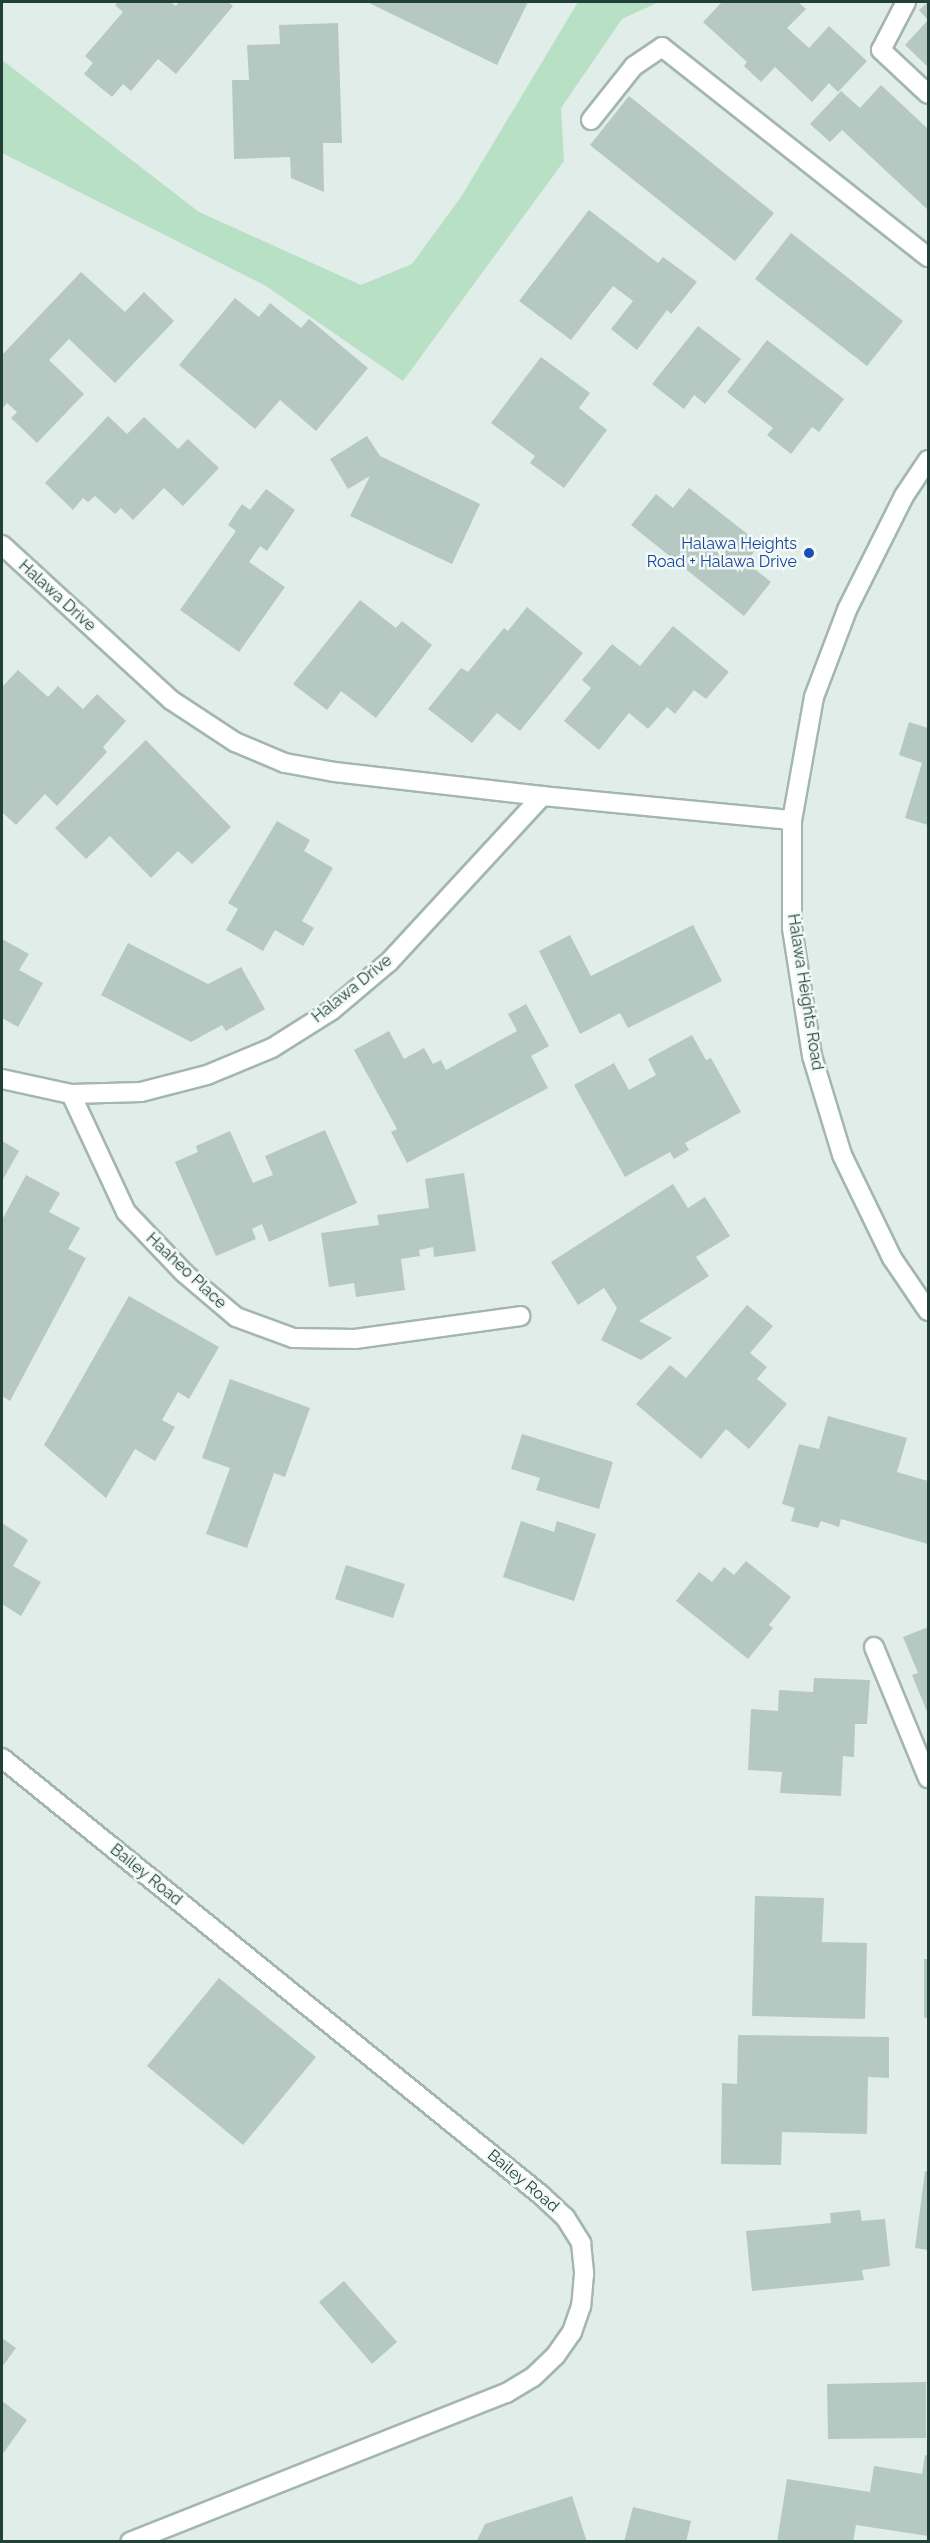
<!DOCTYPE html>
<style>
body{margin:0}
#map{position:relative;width:930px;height:2543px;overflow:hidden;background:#e1ede8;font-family:Raleway,sans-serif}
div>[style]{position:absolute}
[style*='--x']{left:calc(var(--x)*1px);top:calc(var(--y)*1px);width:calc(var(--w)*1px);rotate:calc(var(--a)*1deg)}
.green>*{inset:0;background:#b8e0c5}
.building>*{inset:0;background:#b6c8c2}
.roads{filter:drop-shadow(2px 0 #a3b6b0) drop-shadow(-2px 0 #a3b6b0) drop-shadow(0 2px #a3b6b0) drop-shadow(0 -2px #a3b6b0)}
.service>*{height:18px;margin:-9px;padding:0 9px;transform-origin:9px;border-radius:9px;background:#fff}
.minor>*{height:18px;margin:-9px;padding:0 9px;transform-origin:9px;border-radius:9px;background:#fff}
.tertiary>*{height:18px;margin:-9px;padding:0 9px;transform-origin:9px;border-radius:9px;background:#fff}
.dots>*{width:16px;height:16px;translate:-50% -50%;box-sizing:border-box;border:3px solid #f2f9f6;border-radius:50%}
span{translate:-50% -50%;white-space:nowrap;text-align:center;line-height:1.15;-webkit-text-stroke:5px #f2f9f6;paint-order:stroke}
.transit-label{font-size:16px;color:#164399}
.right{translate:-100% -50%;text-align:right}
.street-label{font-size:16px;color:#204039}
.frame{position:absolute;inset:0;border:3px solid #204039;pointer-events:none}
</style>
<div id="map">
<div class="green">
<div style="clip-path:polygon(578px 2px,659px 2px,622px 19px,561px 108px,564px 161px,403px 381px,266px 286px,2px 153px,2px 60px,199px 212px,361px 285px,412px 264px,461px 197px)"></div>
</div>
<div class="building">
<div style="clip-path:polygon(118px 2px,170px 2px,176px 6px,179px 2px,228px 2px,233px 6px,176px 74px,158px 59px,131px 91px,123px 84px,112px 97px,84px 74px,93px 63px,85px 56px,123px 12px,115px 5px)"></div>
<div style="clip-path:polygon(367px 2px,528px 2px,497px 65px)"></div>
<div style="clip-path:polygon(722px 2px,798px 2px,806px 9px,787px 28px,809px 48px,829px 26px,867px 61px,838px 92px,829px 83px,812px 102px,775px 67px,761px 82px,744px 66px,747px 62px,703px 22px)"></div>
<div style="clip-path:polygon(928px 2px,928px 67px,905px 45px,928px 20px,919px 10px)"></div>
<div style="clip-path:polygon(338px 23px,342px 143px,323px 143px,324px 192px,291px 178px,290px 157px,234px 159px,232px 80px,249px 80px,247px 45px,280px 44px,279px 25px)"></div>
<div style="clip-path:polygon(881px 85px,928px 129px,928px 210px,842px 130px,830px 142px,810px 124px,841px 91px,860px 108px)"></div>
<div style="clip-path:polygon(629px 96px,774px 213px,735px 261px,590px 145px)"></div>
<div style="clip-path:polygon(589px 210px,658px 263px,663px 257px,697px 282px,671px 314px,667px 310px,637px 350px,611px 329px,633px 301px,613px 286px,571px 340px,519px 301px)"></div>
<div style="clip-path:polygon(791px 233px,903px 321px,867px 366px,755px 279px)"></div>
<div style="clip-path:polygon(81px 272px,125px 312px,144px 292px,174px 321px,115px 383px,69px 339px,49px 360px,84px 394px,37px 443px,11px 418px,17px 412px,7px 403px,2px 409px,2px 355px)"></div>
<div style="clip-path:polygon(235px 298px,259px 317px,270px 303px,301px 328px,309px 319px,368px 368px,316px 431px,280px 400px,255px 429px,179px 365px)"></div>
<div style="clip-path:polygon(698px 326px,741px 359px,705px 404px,694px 395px,684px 409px,652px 384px)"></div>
<div style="clip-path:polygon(767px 340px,844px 399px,819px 432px,812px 427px,791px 454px,767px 435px,773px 428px,727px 392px)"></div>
<div style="clip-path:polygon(541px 357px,590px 393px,579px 408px,607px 430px,564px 488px,530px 463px,535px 456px,491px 423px)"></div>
<div style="clip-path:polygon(108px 416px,127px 434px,144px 417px,178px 449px,188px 439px,219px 468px,183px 506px,164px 488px,133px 520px,121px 508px,115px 514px,95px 496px,88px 502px,83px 498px,73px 510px,45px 483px)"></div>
<div style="clip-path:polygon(367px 436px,380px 456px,480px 504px,452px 564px,350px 516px,370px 476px,348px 489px,330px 459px)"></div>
<div style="clip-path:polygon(689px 488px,760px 544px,746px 562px,771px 582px,744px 616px,631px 525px,656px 494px,673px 508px)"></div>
<div style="clip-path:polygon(266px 489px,295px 510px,267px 551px,260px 546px,249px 562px,285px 587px,239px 652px,180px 610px,236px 531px,228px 525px,242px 504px,250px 510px)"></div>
<div style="clip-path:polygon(360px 600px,396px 628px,402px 621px,432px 645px,376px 718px,341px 691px,327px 710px,293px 684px)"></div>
<div style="clip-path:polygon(527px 607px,583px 653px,520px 731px,497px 713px,472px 743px,428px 709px,461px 668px,468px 672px,504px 628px,508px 631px)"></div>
<div style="clip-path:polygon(673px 626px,729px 672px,706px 699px,694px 690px,675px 714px,667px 707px,648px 729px,629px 713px,599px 750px,564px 721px,591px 688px,582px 680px,612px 644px,640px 666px)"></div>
<div style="clip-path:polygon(18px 670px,48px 697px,58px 686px,83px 709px,97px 694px,126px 721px,103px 747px,107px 752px,57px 806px,45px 794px,16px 825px,2px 812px,2px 687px)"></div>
<div style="clip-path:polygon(909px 722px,928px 728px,928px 825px,905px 818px,922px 763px,899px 755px)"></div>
<div style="clip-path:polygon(146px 740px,231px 827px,192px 864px,178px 851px,151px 878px,110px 836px,86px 859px,55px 828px)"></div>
<div style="clip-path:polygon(277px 821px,310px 840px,304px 851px,333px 868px,302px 921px,314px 928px,303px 946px,275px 930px,263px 951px,226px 930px,238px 909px,228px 903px)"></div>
<div style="clip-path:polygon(693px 925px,722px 981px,628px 1028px,620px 1013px,580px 1034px,539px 951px,570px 935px,591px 976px)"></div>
<div style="clip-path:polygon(2px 939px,29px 954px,19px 970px,43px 983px,18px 1027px,2px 1018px)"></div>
<div style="clip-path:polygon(128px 943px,208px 984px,241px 967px,265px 1009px,226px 1031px,222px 1025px,191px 1042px,101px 995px)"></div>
<div style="clip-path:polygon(526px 1004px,549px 1046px,531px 1056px,548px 1088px,407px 1163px,391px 1132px,397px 1129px,354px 1050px,389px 1031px,404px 1059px,424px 1048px,433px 1064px,441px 1060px,446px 1070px,517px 1031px,508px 1014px)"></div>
<div style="clip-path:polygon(692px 1035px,706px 1060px,711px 1058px,741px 1112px,685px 1143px,689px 1150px,674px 1159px,670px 1152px,625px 1177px,574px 1085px,614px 1063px,629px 1090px,656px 1075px,648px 1059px)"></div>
<div style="clip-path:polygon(325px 1130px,357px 1203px,269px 1242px,262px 1224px,252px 1229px,256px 1239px,216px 1256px,175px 1162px,198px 1152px,196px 1146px,230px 1131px,253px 1183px,273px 1175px,265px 1156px)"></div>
<div style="clip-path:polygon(2px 1141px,19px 1151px,2px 1181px)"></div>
<div style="clip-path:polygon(464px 1173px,476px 1251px,434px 1257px,433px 1247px,419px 1250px,420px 1256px,401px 1259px,405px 1290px,356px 1297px,354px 1283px,329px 1287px,321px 1233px,379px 1225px,377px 1215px,429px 1208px,425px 1179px)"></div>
<div style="clip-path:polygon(26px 1175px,60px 1193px,49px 1212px,80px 1228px,68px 1249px,86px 1258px,10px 1401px,2px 1396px,2px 1220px)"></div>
<div style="clip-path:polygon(673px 1184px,688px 1208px,705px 1197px,730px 1236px,696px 1257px,709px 1276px,639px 1321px,672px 1338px,641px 1360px,601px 1340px,617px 1308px,604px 1288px,578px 1305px,551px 1262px)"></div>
<div style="clip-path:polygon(129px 1296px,219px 1347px,189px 1399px,178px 1392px,162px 1420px,175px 1427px,155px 1461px,135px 1449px,106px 1498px,44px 1445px)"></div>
<div style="clip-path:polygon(747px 1305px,773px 1326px,750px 1353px,767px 1367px,757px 1379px,787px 1404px,749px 1449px,726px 1429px,701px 1459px,636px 1404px,670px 1365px,686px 1378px)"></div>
<div style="clip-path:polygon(230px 1379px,310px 1408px,285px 1477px,274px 1473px,247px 1548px,206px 1534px,230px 1468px,202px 1458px)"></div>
<div style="clip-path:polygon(828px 1416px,907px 1438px,897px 1472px,928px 1481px,928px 1544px,841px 1519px,839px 1527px,821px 1521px,818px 1528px,791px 1521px,795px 1508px,782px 1504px,799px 1444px,819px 1449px)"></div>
<div style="clip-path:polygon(522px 1434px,613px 1462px,599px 1509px,536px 1490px,540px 1478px,511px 1469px)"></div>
<div style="clip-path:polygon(521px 1521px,554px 1532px,557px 1521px,596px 1534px,574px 1601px,503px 1577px)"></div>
<div style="clip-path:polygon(2px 1523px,28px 1540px,13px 1566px,41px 1582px,21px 1616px,2px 1604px)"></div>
<div style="clip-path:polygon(746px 1561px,791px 1597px,769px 1625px,773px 1628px,748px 1659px,676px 1601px,699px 1572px,712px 1582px,724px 1567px,734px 1575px)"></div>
<div style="clip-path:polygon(346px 1565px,405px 1584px,393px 1618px,335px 1599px)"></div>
<div style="clip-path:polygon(928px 1627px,928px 1714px,912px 1675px,918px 1673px,903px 1637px)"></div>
<div style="clip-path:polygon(814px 1678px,870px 1680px,867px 1724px,855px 1724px,854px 1757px,843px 1756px,841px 1796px,780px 1793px,782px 1772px,748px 1770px,751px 1709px,778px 1711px,779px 1690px,813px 1692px)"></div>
<div style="clip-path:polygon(755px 1896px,824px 1898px,822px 1942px,867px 1943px,865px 2019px,752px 2016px)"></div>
<div style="clip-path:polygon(924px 1959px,928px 1959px,928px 2018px,924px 2018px)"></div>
<div style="clip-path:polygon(219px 1978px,316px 2057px,243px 2145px,147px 2066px)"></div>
<div style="clip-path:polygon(738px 2035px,889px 2037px,889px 2078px,868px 2077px,867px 2134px,782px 2132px,781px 2165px,721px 2164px,722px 2083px,737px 2084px)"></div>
<div style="clip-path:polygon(925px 2171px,928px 2172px,928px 2250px,915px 2248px)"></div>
<div style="clip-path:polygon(860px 2210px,862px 2221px,885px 2219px,890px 2266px,862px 2270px,864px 2280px,752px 2291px,746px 2231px,831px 2223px,830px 2213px)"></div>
<div style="clip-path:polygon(344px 2281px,397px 2342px,372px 2364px,319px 2302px)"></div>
<div style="clip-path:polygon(2px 2338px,16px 2348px,2px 2367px)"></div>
<div style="clip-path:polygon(926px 2382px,926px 2438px,828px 2439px,827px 2384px)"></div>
<div style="clip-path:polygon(2px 2401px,27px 2420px,2px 2455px)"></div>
<div style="clip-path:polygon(925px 2455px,928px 2456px,928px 2536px,856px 2525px,853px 2542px,777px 2542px,787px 2479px,870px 2492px,874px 2466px,922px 2474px)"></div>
<div style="clip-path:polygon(572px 2496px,587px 2542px,476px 2542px,485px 2524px)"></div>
<div style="clip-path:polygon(633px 2507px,691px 2521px,686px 2542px,624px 2542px)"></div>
</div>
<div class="roads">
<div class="service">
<div style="--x:906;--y:2;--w:54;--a:117.5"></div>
<div style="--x:881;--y:50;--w:64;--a:43.1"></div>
<div style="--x:591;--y:120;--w:69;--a:-51.5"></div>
<div style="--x:634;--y:66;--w:34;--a:-34"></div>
<div style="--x:662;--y:47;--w:339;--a:38.3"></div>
</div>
<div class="minor">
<div style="--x:2;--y:545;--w:229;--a:42.5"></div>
<div style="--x:171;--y:700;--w:77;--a:33.3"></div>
<div style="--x:235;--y:742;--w:54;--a:22.8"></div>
<div style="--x:285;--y:763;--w:51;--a:10.2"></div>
<div style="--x:335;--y:772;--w:208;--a:6.6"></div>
<div style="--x:542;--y:796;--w:251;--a:5.5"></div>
<div style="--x:2;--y:1079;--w:71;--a:12.3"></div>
<div style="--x:71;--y:1094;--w:70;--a:-1.6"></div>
<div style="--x:141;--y:1092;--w:68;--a:-14.4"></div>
<div style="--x:207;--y:1075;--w:70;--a:-22.6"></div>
<div style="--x:272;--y:1048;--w:71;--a:-32.3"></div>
<div style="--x:332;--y:1010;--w:75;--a:-40.1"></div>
<div style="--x:389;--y:962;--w:226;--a:-47.3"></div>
<div style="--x:71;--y:1094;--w:130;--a:65"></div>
<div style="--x:126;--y:1212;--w:84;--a:46.4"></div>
<div style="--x:184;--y:1273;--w:68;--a:40.2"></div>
<div style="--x:236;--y:1317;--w:61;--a:20.2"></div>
<div style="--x:293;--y:1338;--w:62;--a:0.9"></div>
<div style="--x:355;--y:1339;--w:167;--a:-7.9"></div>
<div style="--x:874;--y:1647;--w:142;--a:67.6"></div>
<div style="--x:2;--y:1758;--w:694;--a:39.03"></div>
<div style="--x:541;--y:2195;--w:33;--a:43"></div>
<div style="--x:565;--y:2217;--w:31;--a:58"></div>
<div style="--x:581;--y:2243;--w:31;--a:84"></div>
<div style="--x:584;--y:2274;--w:32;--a:95"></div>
<div style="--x:581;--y:2306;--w:28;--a:109"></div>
<div style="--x:572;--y:2332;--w:29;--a:125"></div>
<div style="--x:555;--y:2356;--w:30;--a:136"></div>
<div style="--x:533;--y:2377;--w:31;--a:149"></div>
<div style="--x:506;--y:2393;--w:404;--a:158.4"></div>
</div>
<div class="tertiary">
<div style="--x:928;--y:460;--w:43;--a:123.7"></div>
<div style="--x:904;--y:496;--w:127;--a:116.6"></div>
<div style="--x:847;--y:610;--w:93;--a:110.8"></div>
<div style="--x:814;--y:697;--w:125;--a:100.1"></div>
<div style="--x:792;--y:820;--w:108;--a:90"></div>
<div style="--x:792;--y:928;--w:130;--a:81.1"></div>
<div style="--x:812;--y:1056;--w:103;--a:73.1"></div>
<div style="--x:842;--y:1155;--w:114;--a:64.1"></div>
<div style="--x:892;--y:1258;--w:64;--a:55.8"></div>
</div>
</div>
<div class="dots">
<div style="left:809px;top:553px;background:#1a4fb4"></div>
</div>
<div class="transit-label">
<span class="right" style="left:797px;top:553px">Halawa Heights<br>Road + Halawa Drive</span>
</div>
<div class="street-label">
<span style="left:57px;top:596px;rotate:42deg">Halawa Drive</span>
<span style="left:352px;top:989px;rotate:-39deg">Halawa Drive</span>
<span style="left:805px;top:992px;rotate:81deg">Halawa Heights Road</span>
<span style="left:186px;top:1271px;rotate:43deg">Haaheo Place</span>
<span style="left:146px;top:1875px;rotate:39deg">Bailey Road</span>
<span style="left:523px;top:2181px;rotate:40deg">Bailey Road</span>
</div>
<div class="frame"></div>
</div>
